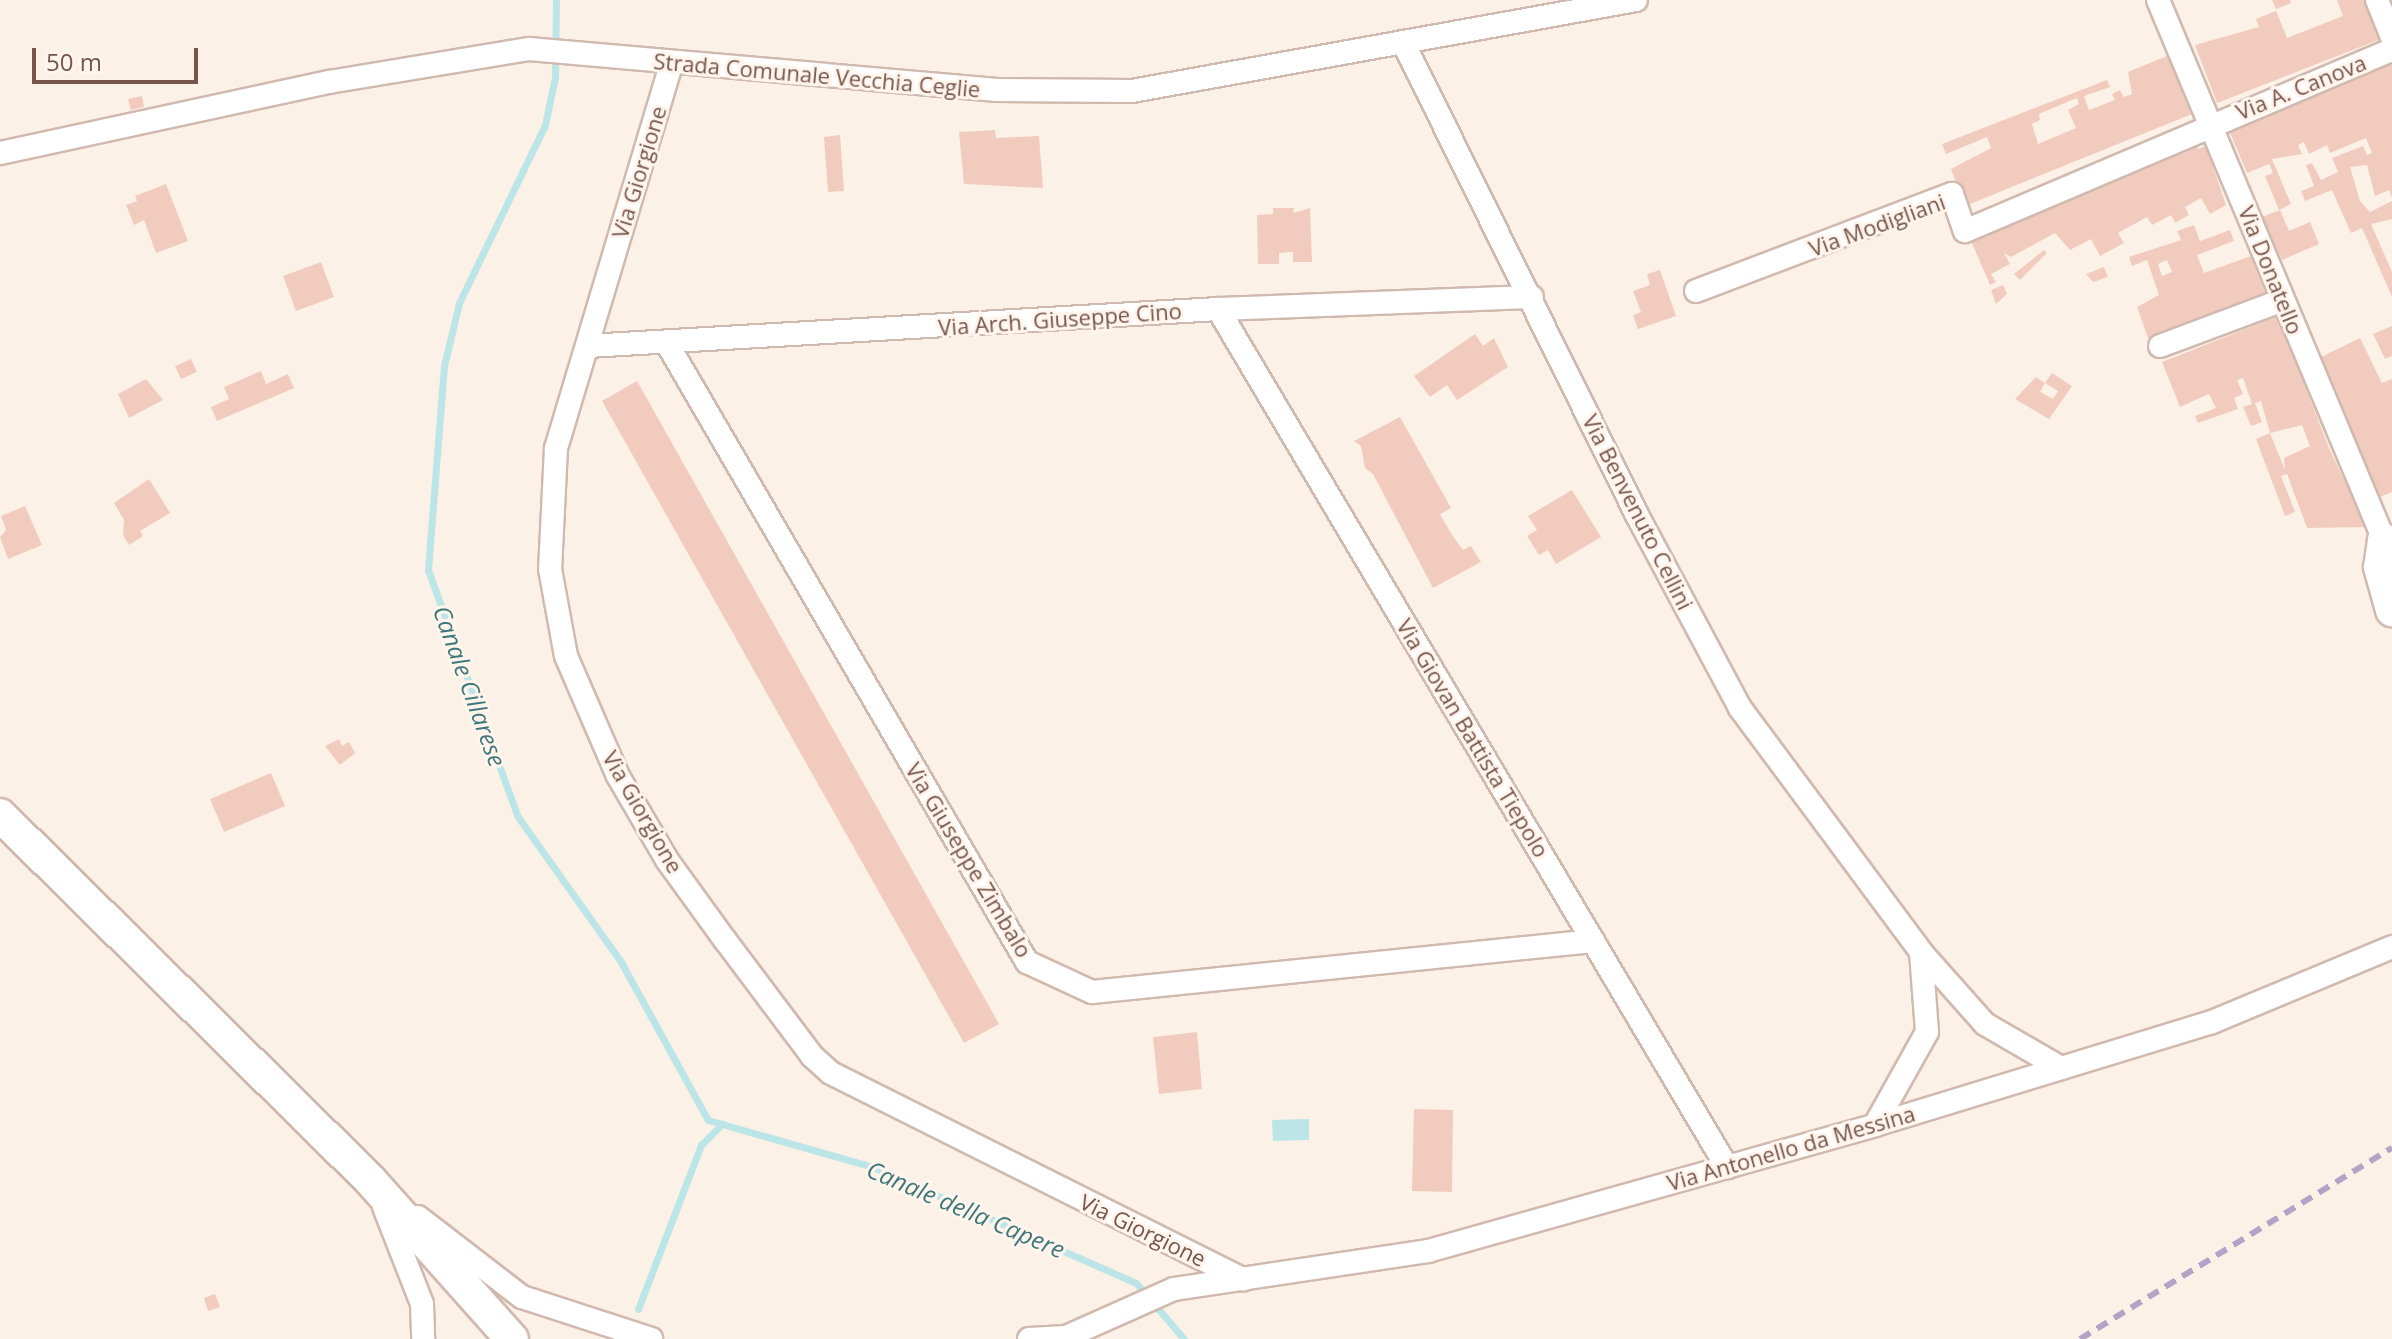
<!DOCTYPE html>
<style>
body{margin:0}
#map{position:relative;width:2392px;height:1339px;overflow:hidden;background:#fcf1e6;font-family:"Open Sans",sans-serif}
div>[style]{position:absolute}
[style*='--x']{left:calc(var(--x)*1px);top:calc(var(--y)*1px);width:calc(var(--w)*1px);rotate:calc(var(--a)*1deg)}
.water>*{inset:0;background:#bbe5e6}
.stream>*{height:7px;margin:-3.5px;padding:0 3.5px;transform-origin:3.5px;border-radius:3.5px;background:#bbe5e6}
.building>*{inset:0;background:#f1ccbe}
.roads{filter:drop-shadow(2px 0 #d0b9af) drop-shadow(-2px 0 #d0b9af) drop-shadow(0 2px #d0b9af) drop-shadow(0 -2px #d0b9af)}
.street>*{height:22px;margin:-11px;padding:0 11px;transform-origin:11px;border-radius:11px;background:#fff}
.secondary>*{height:32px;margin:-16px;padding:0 16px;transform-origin:16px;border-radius:16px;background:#fff}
.rail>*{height:6px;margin-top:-3px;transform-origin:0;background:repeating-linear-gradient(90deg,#b2a4c6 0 12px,transparent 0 20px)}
span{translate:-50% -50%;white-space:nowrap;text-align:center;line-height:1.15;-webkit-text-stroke:6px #fff5ed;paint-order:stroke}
.street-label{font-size:22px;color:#76554b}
.water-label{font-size:24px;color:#3f787b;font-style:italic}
.scale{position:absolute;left:32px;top:48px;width:166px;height:36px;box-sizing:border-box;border:4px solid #76554b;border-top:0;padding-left:10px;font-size:24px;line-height:28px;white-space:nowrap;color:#76554b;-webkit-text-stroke:6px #fff5ed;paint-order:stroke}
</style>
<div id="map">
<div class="water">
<div style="clip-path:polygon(1309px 1119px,1309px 1140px,1273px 1141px,1272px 1120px)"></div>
</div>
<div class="stream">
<div style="--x:556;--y:0;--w:77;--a:90.7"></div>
<div style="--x:555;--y:77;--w:49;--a:101.8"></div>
<div style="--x:545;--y:125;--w:198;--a:115.8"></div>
<div style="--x:459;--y:303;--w:65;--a:103.4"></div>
<div style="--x:444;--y:366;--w:205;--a:94.5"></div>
<div style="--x:428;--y:570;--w:263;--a:70"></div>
<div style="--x:518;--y:817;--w:178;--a:54.6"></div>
<div style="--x:621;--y:962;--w:180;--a:61.2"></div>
<div style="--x:708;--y:1120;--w:172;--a:15.9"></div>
<div style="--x:873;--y:1167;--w:287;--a:23.8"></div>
<div style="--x:1136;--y:1283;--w:74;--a:49.4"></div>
<div style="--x:638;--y:1309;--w:176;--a:-69"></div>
<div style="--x:701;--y:1145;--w:30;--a:-45"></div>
</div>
<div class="building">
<div style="clip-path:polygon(2272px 0,2290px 0,2291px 3px,2276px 9px)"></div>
<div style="clip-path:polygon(2337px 0,2372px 0,2386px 37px,2217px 103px,2195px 45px,2259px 27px,2256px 19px,2276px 11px,2287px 38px,2343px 16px)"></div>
<div style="clip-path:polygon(evenodd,2167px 56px,2192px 114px,1965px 206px,1951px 169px,1991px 148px,1987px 137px,1946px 154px,1942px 144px,2107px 80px,2110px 87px,2084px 96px,2089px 110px,2115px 100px,2112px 94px,2120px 90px,2124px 97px,2132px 94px,2128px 72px,2167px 56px,2077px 98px,2079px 104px,2068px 110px,2076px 128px,2038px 144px,2032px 124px,2040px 120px,2039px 114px,2077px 98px)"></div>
<div style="clip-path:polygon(2392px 63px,2392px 198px,2389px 190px,2375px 196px,2367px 165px,2350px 167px,2360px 201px,2370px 212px,2392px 201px,2392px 219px,2371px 224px,2392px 272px,2392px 297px,2362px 228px,2351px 233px,2332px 190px,2305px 201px,2301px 191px,2314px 186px,2306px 165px,2312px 163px,2321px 180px,2338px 172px,2332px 158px,2363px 146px,2367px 155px,2372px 153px,2366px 138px,2330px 153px,2327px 145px,2309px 154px,2304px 142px,2298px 145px,2302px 154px,2272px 159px,2291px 204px,2279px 210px,2265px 176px,2273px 173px,2269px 164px,2247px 173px,2228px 128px)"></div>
<div style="clip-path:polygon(142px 96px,144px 107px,131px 110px,128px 99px)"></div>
<div style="clip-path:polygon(995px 130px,996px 138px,1039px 136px,1043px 188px,964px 184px,959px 132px)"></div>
<div style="clip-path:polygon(840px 135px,844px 191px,828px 192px,824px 137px)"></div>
<div style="clip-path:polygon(2195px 142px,2198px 149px,2206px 146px,2226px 205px,2210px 214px,2201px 198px,2185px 207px,2189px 215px,2175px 223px,2171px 215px,2152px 225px,2147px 217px,2118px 233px,2124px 243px,2100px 256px,2091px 239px,2070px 250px,2055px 233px,2011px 257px,2004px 253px,2010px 264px,1991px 274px,1996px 282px,1990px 285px,1968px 234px)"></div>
<div style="clip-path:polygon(166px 184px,188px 241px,156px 253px,144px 220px,134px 225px,126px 205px,137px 201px,135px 196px)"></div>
<div style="clip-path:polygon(1273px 208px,1294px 208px,1293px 213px,1310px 208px,1312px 262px,1293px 262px,1293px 252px,1279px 253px,1279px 264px,1258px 264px,1257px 215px,1273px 214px)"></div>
<div style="clip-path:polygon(2280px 210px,2289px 231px,2310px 222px,2319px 244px,2282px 260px,2262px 217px)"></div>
<div style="clip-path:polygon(evenodd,2194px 225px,2200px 241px,2230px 230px,2234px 241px,2197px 255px,2204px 273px,2251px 256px,2268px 294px,2148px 338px,2137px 307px,2159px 295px,2147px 260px,2132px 266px,2129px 257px,2181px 240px,2177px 231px,2194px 225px,2167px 260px,2172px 272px,2162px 276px,2158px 264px,2167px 260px)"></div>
<div style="clip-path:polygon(2044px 250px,2047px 253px,2020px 280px,2014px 274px)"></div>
<div style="clip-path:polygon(321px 262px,334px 297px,296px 311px,283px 276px)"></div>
<div style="clip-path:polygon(2104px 267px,2108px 277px,2093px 282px,2086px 274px)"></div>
<div style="clip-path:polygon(1660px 270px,1676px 316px,1638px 329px,1633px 315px,1641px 312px,1633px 291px,1650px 285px,1647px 274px)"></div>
<div style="clip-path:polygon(2003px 285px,2007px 294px,1996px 304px,1991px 290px)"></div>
<div style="clip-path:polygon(2278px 316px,2329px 448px,2366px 527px,2307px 528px,2287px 474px,2281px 476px,2295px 512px,2285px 516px,2256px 439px,2270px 433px,2285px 470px,2284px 458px,2310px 446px,2302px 425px,2270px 433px,2261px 401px,2255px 403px,2262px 422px,2251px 426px,2243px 407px,2252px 404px,2243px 378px,2237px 380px,2243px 394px,2234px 398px,2238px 409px,2198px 423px,2195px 416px,2216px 408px,2209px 394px,2180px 407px,2162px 362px)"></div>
<div style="clip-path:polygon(2392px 326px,2392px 356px,2385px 359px,2373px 334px)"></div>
<div style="clip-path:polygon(1475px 334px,1483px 346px,1494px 338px,1508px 367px,1457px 400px,1447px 385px,1430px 397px,1414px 376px)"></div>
<div style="clip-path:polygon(2360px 338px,2382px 383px,2392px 379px,2392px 492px,2378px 498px,2317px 359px)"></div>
<div style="clip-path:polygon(191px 359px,197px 372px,181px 379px,175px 366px)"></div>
<div style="clip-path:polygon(261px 371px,266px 384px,288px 374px,294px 388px,217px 421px,211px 407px,229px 399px,224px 387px)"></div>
<div style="clip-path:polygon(2052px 373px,2072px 386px,2049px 419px,2015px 399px,2036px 377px,2045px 383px,2040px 392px,2053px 399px,2058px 391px,2045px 383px)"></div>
<div style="clip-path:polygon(146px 379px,163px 400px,129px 418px,118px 394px)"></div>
<div style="clip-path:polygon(637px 381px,999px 1024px,964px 1043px,602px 401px)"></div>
<div style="clip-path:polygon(1400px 417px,1451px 508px,1440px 514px,1452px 535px,1463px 550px,1471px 546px,1481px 562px,1433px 588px,1373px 474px,1365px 468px,1361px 446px,1354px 441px)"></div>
<div style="clip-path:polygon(149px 479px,170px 513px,140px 531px,143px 536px,129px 545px,123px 535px,124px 520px,114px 503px)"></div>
<div style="clip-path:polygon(1572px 490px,1601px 537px,1556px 564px,1548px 550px,1539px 555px,1527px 536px,1537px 530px,1528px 516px)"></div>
<div style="clip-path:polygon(25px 506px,42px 545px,8px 559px,0 537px,6px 530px,1px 516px)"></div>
<div style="clip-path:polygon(339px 739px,342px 746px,349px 742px,355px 753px,340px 765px,325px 746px)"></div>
<div style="clip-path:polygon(271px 773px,285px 806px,224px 832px,210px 799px)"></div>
<div style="clip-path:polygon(1197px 1032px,1202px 1089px,1159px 1094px,1153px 1037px)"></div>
<div style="clip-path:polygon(1414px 1109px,1453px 1110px,1452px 1192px,1412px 1191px)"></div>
<div style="clip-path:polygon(215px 1294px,220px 1307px,208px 1311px,204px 1298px)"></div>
</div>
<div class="roads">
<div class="street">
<div style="--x:2158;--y:0;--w:585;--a:67.29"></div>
<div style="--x:2384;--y:540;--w:8;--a:-7"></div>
<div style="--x:2377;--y:0;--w:40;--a:68"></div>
<div style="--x:1403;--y:42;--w:528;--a:63.68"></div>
<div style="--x:1637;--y:515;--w:219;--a:61.9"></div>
<div style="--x:1740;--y:708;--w:304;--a:53.4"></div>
<div style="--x:1921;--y:952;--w:96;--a:48.4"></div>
<div style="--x:1985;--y:1024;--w:88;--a:30.1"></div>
<div style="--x:671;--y:65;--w:400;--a:106.7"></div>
<div style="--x:556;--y:448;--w:121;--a:92.8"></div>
<div style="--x:550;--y:569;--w:88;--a:79.6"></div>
<div style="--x:566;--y:656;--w:131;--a:66.6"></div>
<div style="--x:618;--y:776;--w:97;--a:59.7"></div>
<div style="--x:667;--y:860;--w:99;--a:54.1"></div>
<div style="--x:725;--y:940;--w:145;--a:53.1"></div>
<div style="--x:812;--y:1056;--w:25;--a:42"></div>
<div style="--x:831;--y:1073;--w:461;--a:26.6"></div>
<div style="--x:0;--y:153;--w:337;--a:-12.2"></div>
<div style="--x:329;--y:82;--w:203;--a:-9.4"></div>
<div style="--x:529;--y:49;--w:470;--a:5"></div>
<div style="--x:997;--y:90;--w:135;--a:0.4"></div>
<div style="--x:1132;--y:91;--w:512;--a:-10.23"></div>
<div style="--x:1696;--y:291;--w:274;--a:-20.8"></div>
<div style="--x:1952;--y:194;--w:39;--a:71"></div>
<div style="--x:1965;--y:231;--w:464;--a:-23"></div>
<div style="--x:1218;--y:309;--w:998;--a:59.32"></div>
<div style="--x:668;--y:345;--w:714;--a:59.81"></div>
<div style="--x:1027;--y:962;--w:72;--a:24.8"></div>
<div style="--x:1092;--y:992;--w:504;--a:-5.81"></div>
<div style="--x:588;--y:346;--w:631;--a:-3.36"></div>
<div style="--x:1218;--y:309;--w:314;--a:-2.2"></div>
<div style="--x:2160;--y:346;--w:131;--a:-20.5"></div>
<div style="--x:1875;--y:1125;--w:107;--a:-60.8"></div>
<div style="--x:1927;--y:1032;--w:80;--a:-94.3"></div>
<div style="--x:384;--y:1207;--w:104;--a:68.6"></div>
<div style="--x:422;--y:1304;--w:35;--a:88"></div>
<div style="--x:418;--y:1217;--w:131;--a:37.6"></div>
<div style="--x:522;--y:1297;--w:136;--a:18"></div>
<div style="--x:1029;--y:1339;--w:37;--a:-3"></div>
<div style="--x:1066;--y:1337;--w:118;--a:-24"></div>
<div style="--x:1174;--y:1289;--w:257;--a:-8.5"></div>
<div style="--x:1428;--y:1251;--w:464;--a:-15.7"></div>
<div style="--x:1875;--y:1125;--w:352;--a:-17"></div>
<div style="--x:2212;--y:1022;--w:195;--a:-22.6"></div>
</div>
<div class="secondary">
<div style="--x:2384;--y:540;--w:27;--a:98"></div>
<div style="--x:2380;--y:567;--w:45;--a:74.4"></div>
<div style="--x:0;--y:815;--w:521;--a:44.61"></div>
<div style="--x:371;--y:1181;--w:212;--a:48.3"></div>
</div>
</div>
<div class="rail">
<div style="--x:2080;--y:1339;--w:366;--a:-31.5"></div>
</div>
<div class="street-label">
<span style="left:817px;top:75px;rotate:5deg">Strada Comunale Vecchia Ceglie</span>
<span style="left:2301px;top:87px;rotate:-22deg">Via A. Canova</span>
<span style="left:639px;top:172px;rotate:-73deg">Via Giorgione</span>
<span style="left:1877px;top:225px;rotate:-20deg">Via Modigliani</span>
<span style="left:2271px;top:270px;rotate:68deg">Via Donatello</span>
<span style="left:1060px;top:319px;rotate:-4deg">Via Arch. Giuseppe Cino</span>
<span style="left:1638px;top:512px;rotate:63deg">Via Benvenuto Cellini</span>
<span style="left:1473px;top:738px;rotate:59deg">Via Giovan Battista Tiepolo</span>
<span style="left:643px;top:812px;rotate:60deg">Via Giorgione</span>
<span style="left:969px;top:860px;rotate:59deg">Via Giuseppe Zimbalo</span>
<span style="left:1791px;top:1148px;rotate:-16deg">Via Antonello da Messina</span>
<span style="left:1143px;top:1230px;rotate:26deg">Via Giorgione</span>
</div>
<div class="water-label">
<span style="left:470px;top:686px;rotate:70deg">Canale Cillarese</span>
<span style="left:966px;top:1209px;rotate:23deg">Canale della Capere</span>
</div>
<div class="scale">50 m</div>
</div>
